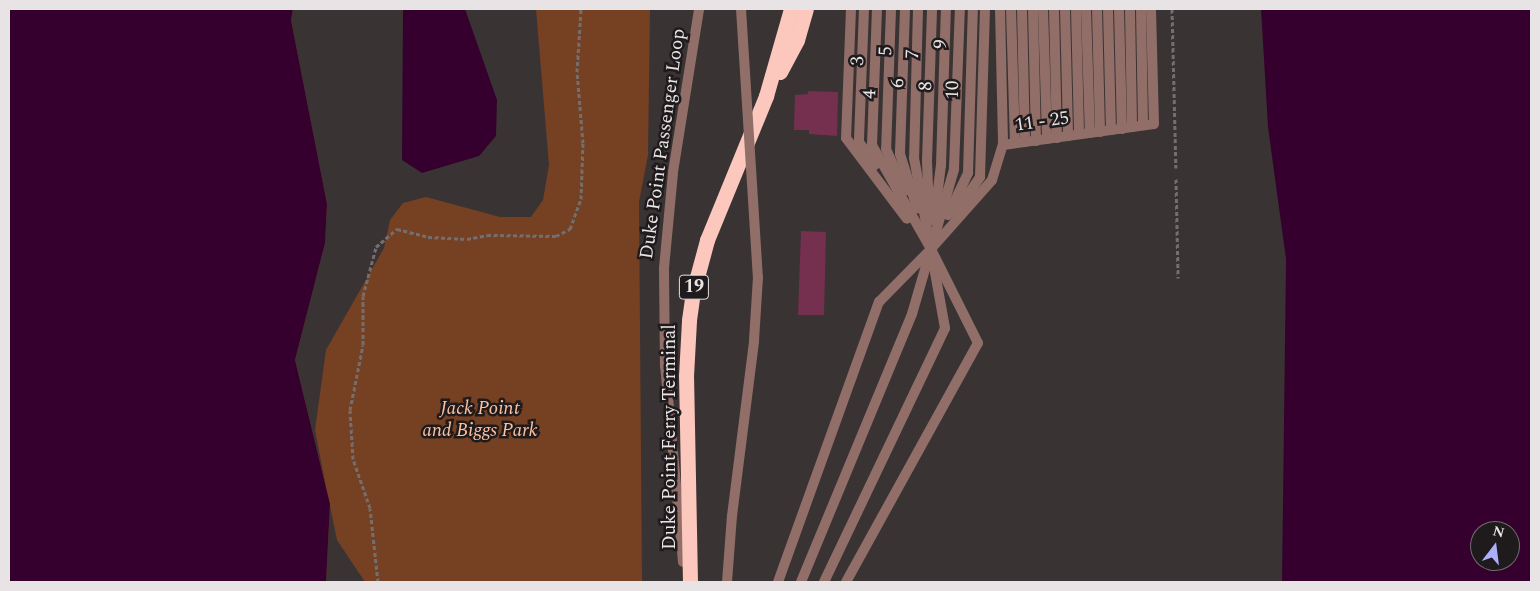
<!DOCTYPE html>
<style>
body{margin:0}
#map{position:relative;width:1540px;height:591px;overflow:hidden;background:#3a3333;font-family:Spectral,serif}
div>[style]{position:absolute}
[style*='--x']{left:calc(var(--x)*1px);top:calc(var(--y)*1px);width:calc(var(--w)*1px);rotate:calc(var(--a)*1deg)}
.green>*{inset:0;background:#764022}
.water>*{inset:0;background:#36002e}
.building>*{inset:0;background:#752f4f}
.path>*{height:3px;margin-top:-1.5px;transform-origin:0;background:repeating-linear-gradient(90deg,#746e6e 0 4px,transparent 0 6.5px)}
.lane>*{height:10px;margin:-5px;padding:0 5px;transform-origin:5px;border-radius:5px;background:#926e68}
.highway>*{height:15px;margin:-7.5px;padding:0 7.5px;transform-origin:7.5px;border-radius:7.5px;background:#fcc7bd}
.lane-bridge>*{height:10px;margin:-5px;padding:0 5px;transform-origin:5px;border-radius:5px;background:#926e68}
span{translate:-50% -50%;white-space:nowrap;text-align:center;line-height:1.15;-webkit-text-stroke:5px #1f1b1c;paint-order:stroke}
.shield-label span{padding:1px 4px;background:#1f1b1c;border:1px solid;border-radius:4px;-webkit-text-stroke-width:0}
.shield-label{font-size:18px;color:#e8e3e4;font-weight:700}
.street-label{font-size:19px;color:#e8e3e4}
.park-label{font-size:19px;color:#fec2a3;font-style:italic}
.frame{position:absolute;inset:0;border:10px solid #e8e3e4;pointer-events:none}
.north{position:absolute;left:1470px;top:521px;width:50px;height:50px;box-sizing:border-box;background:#1f1b1c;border:1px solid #6f6b6c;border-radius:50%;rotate:15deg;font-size:14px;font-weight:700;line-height:20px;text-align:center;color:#e8e3e4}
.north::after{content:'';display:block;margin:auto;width:18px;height:22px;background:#acaffb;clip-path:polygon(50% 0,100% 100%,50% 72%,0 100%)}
</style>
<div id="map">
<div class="green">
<div style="clip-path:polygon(9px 9px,293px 9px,291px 20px,327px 204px,325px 243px,295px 360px,326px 487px,315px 430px,326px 350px,384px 248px,390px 220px,403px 203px,426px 197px,500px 217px,531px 217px,543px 200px,549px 165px,536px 9px,650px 9px,648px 155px,639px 202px,642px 582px,365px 582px,337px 540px,330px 506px,326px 582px,9px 582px)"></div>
</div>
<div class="water">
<div style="clip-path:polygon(9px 9px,293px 9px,291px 20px,327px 204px,325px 243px,295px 360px,330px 504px,326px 582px,9px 582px)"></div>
<div style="clip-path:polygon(403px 9px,465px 9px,497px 100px,496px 136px,479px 156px,422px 173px,402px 160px)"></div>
<div style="clip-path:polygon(evenodd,1261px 9px,1531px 9px,1531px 582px,1282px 582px,1286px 259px,1268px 127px,1261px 9px,1480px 531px,1510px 531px,1510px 561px,1480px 561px,1480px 531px)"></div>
</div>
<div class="building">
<div style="clip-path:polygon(808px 91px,838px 92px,837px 136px,809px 134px,809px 130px,794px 130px,795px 95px,808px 94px)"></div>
<div style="clip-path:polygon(801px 231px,826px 232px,824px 315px,798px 315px)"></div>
</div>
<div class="path">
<div style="--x:1172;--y:9;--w:159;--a:88.6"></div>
<div style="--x:1176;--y:179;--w:99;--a:88.8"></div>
<div style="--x:378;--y:582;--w:74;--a:-96.2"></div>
<div style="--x:370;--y:508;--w:52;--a:-109.1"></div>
<div style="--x:353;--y:459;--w:49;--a:-93.5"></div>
<div style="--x:350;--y:410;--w:66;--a:-78.7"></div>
<div style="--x:363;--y:345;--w:49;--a:-90"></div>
<div style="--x:363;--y:296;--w:51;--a:-75.1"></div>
<div style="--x:376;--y:247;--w:28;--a:-41"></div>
<div style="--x:397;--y:229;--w:32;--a:14"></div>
<div style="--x:428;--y:237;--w:39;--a:3"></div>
<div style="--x:467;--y:239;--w:20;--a:-11"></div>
<div style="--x:487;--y:235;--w:69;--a:0.8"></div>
<div style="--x:556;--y:236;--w:16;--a:-27"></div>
<div style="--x:570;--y:229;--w:32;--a:-70"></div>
<div style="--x:581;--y:199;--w:56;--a:-88"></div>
<div style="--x:583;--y:143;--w:71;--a:-94.8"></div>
<div style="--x:577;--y:72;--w:63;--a:-86.4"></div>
</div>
<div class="lane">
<div style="--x:851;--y:9;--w:129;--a:92.2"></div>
<div style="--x:846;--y:138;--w:101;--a:53"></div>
<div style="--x:864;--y:9;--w:133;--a:92.2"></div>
<div style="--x:859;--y:142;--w:28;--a:55"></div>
<div style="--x:891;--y:9;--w:140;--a:92"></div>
<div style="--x:886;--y:149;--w:46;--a:65.7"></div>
<div style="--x:905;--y:9;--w:145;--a:92"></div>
<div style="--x:900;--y:154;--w:57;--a:72.5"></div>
<div style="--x:918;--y:9;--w:149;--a:91.5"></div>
<div style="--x:914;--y:158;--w:83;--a:79.6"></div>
<div style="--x:1000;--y:9;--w:136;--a:88.7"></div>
<div style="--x:1011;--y:9;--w:134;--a:88.3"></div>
<div style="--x:1022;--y:9;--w:133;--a:88.7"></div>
<div style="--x:1033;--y:9;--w:132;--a:88.7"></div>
<div style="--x:1043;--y:9;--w:130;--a:88.2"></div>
<div style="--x:1054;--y:9;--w:129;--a:88.7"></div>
<div style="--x:1065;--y:9;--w:127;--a:88.6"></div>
<div style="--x:1076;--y:9;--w:125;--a:88.6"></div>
<div style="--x:1086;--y:9;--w:124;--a:88.2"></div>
<div style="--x:1097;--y:9;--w:123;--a:88.6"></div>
<div style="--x:1108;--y:9;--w:121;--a:88.6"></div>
<div style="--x:1119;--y:9;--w:120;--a:88.6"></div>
<div style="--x:1130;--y:9;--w:118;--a:89"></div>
<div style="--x:1141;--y:9;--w:116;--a:89"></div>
<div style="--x:929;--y:213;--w:52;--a:-92.2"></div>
<div style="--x:927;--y:161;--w:152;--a:-88.1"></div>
<div style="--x:955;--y:213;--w:44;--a:-55.2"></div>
<div style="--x:980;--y:177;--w:168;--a:-88.3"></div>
<div style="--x:948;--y:215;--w:47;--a:-64.5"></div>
<div style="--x:968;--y:173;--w:164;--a:-88.3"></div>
<div style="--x:934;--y:221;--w:56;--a:-82.9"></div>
<div style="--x:941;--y:165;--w:156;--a:-88.2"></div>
<div style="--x:683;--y:562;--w:197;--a:-95.2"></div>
<div style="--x:665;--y:366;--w:98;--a:-90.6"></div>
<div style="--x:664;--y:268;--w:96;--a:-84.6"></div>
<div style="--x:673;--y:172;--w:165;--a:-80.9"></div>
<div style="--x:727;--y:582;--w:66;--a:-85.7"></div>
<div style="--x:732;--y:516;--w:176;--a:-82.8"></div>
<div style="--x:778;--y:582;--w:298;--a:-70.2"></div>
<div style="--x:879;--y:302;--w:74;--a:-45.5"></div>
<div style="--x:931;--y:249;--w:92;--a:-48.5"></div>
<div style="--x:992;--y:180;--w:37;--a:-73"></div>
<div style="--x:1003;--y:145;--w:152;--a:-7.9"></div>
<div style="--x:1154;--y:124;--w:115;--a:-91.5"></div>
<div style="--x:801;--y:582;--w:290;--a:-67.5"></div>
<div style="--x:912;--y:314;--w:151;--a:-73.8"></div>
<div style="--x:954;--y:169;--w:160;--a:-87.9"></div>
<div style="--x:824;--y:582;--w:281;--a:-64.5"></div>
<div style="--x:945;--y:328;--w:68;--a:-100.2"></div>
<div style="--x:846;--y:582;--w:273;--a:-61.1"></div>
<div style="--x:978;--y:343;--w:105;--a:-116.6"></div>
<div style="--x:931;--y:249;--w:120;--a:-119.6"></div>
<div style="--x:872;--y:145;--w:136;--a:-87.9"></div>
</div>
<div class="highway">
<div style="--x:780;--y:72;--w:36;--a:-62"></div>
<div style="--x:797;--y:40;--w:32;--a:-74"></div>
<div style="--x:690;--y:582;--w:206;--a:-91.1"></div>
<div style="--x:686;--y:376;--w:56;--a:-86.9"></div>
<div style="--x:689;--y:320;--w:28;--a:-82"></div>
<div style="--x:693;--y:292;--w:54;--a:-74.9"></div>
<div style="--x:707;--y:240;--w:156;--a:-67.7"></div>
<div style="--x:766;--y:96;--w:91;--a:-74"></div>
</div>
<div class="lane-bridge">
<div style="--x:741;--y:9;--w:269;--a:86.4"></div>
<div style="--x:758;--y:277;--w:64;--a:93.6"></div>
</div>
<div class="shield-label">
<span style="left:694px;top:287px">19</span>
</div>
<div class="street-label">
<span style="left:941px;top:44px;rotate:-88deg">9</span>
<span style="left:886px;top:51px;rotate:-88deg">5</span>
<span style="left:913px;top:54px;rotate:-88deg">7</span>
<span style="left:858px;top:61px;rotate:-88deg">3</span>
<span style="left:898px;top:83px;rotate:-88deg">6</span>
<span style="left:926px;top:86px;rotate:-88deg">8</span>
<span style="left:953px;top:90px;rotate:-88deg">10</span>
<span style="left:870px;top:94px;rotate:-88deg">4</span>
<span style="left:1042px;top:122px;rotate:-8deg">11 - 25</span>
<span style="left:663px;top:144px;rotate:-82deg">Duke Point Passenger Loop</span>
<span style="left:670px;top:437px;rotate:-90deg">Duke Point Ferry Terminal</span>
</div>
<div class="park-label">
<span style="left:480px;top:420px">Jack Point<br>and Biggs Park</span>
</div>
<div class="frame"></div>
<div class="north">N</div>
</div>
